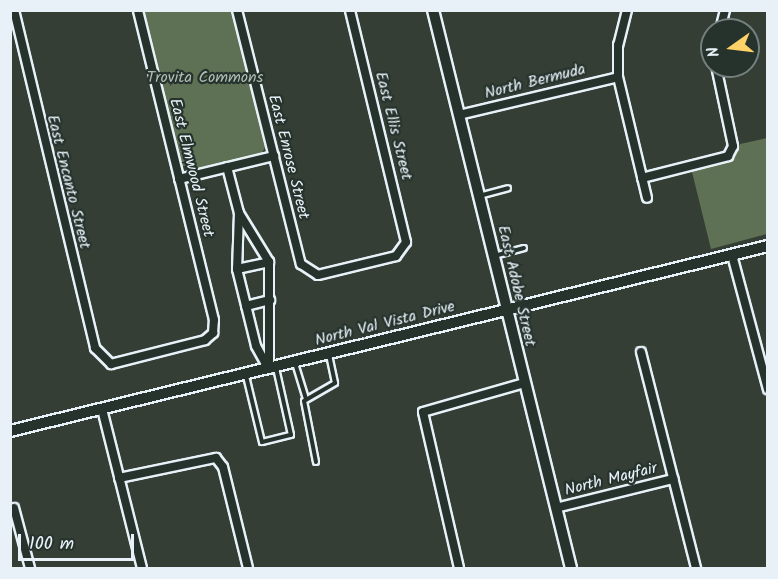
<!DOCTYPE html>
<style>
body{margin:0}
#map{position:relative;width:778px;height:579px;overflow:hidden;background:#343e35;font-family:Kalam,sans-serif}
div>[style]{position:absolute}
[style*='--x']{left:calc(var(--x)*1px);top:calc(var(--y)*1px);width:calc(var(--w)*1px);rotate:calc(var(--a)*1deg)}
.green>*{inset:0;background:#5f7154}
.roads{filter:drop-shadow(2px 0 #e8f1f8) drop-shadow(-2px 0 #e8f1f8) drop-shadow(0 2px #e8f1f8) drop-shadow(0 -2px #e8f1f8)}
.service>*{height:4px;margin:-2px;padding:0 2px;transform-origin:2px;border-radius:2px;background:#26332d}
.minor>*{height:8px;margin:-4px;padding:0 4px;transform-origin:4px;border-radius:4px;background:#26332d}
.tertiary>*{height:10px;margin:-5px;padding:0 5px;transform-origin:5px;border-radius:5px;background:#26332d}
.secondary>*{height:10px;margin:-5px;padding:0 5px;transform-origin:5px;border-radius:5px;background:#26332d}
span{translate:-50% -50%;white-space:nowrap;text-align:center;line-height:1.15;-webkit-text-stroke:4.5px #26332d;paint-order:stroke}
.park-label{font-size:16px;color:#b1beb6}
.street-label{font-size:16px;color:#e8f1f8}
.frame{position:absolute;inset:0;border:12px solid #e8f1f8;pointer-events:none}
.north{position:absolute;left:700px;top:18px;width:60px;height:60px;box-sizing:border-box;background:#26332d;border:2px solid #747f7e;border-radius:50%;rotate:256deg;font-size:16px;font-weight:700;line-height:24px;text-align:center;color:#e8f1f8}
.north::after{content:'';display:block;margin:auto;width:21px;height:27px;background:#ffd166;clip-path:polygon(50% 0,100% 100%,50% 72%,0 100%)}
.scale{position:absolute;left:18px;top:534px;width:116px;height:27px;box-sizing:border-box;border:3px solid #e8f1f8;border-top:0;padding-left:8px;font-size:18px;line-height:21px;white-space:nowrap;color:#e8f1f8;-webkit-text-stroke:4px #26332d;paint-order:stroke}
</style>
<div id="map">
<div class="green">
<div style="clip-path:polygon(143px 11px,232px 11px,266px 146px,260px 156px,194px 173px,182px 165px)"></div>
<div style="clip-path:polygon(767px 138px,767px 234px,711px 249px,692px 172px,733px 161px,740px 144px)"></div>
</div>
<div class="roads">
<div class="service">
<div style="--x:479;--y:196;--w:30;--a:-15"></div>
<div style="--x:494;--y:256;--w:31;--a:-15"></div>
<div style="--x:295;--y:363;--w:37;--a:73"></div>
<div style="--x:246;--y:376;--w:68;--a:76.4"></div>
<div style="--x:262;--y:442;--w:30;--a:-14"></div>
<div style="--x:291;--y:435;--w:69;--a:-102.6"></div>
<div style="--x:316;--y:462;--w:62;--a:-101.1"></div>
<div style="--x:304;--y:401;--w:36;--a:-30"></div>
<div style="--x:335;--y:383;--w:30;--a:-102"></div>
</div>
<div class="minor">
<div style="--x:14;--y:10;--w:348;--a:76.5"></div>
<div style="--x:95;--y:348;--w:23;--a:45"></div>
<div style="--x:111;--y:364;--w:97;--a:-14.3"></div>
<div style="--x:205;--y:340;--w:11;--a:-41"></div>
<div style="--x:213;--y:333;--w:13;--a:-86"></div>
<div style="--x:214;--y:320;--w:319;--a:-103.8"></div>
<div style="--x:237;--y:10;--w:262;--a:75.9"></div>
<div style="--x:301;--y:264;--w:20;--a:33"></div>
<div style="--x:318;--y:275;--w:80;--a:-13.7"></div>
<div style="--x:396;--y:256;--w:17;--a:-54"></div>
<div style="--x:406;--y:242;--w:239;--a:-103.6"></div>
<div style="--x:627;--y:10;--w:36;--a:104"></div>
<div style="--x:618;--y:45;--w:32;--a:90"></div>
<div style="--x:618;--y:77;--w:124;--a:76.5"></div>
<div style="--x:720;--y:30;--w:21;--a:-76"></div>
<div style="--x:459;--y:115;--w:163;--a:-13.4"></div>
<div style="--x:227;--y:167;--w:48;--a:75.4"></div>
<div style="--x:239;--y:213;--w:56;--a:92"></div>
<div style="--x:237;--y:269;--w:79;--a:76.1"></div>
<div style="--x:256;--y:346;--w:26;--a:61"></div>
<div style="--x:642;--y:178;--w:89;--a:-14.3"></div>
<div style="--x:728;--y:156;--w:11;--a:-63"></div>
<div style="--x:733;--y:146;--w:82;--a:-102"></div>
<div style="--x:179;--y:179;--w:98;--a:-13.6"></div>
<div style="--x:239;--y:213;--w:57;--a:58.5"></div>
<div style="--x:269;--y:262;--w:107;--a:90"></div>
<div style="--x:732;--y:255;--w:139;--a:75"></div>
<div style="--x:237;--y:269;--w:33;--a:-12"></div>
<div style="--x:246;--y:306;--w:25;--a:-14"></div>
<div style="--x:641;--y:352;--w:223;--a:75.7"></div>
<div style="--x:102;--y:409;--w:164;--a:75.9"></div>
<div style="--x:119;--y:478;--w:99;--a:-11.7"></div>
<div style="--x:216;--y:458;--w:11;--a:52"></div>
<div style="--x:223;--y:467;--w:104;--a:76.1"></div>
<div style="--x:14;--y:508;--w:62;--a:75.1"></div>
<div style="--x:556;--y:508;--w:121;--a:-13.9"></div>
<div style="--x:459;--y:568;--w:160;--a:-103"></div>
<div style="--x:423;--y:412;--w:105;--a:-16"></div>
</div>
<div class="tertiary">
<div style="--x:433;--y:10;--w:575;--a:76.11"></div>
</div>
<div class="secondary">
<div style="--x:10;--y:431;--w:780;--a:-13.72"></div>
</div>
</div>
<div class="park-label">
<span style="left:205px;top:78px">Trovita Commons</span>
</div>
<div class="street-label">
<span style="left:535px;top:82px;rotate:-14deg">North Bermuda</span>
<span style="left:393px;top:126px;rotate:76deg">East Ellis Street</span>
<span style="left:288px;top:157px;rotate:76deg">East Enrose Street</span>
<span style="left:191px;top:168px;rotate:76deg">East Elmwood Street</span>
<span style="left:68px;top:182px;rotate:76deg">East Encanto Street</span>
<span style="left:516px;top:286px;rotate:77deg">East Adobe Street</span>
<span style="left:385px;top:324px;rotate:-14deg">North Val Vista Drive</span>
<span style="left:611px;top:480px;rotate:-14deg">North Mayfair</span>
</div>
<div class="frame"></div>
<div class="north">N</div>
<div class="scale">100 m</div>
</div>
